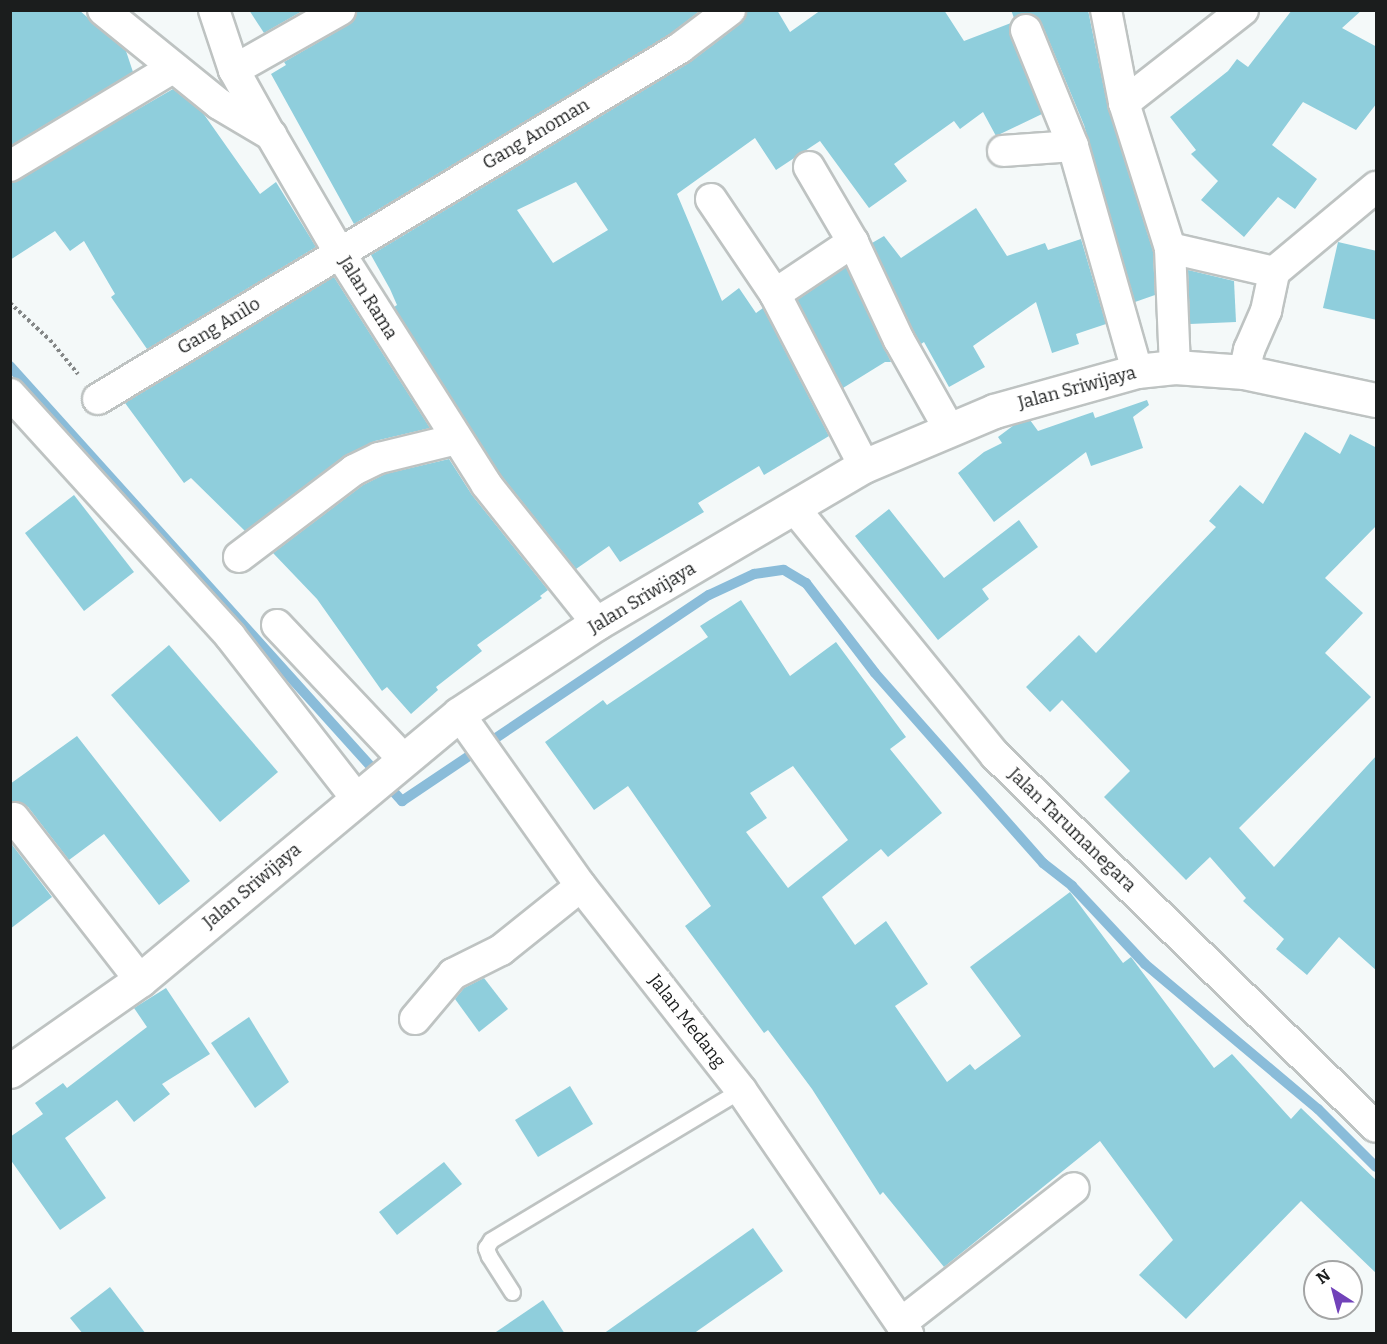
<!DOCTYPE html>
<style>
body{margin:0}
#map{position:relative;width:1387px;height:1344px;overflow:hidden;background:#f4f9f9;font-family:Bitter,serif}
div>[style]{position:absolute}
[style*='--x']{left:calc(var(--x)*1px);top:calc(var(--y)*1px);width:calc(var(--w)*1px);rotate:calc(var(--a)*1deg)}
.stream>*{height:10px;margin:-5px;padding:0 5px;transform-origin:5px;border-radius:5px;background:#8abcd9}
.building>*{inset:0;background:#8fcedc}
.path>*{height:4px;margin-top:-2px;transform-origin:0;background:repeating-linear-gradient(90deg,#848787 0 3px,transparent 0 6px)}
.roads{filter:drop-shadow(2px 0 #bec3c2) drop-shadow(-2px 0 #bec3c2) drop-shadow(0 2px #bec3c2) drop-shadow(0 -2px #bec3c2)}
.lane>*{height:15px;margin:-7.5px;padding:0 7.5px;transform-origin:7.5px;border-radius:7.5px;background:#fff}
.street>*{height:30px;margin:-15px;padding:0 15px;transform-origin:15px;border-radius:15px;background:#fff}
.secondary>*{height:33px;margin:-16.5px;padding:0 16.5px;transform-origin:16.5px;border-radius:16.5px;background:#fff}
span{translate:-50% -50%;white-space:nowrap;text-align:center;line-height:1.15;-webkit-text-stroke:6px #fff;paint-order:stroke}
.street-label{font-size:18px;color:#1b1d1d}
.frame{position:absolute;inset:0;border:12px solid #1b1d1d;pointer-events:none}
.north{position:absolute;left:1303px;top:1260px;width:60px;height:60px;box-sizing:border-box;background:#fff;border:2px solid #a4a5a5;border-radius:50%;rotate:324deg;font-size:16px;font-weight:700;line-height:24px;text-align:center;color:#1b1d1d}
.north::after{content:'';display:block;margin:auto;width:21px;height:27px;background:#7142b9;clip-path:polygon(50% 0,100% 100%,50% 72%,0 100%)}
</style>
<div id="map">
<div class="stream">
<div style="--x:10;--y:366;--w:586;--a:47.98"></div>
<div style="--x:402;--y:801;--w:370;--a:-33.9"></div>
<div style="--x:709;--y:595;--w:50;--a:-25"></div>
<div style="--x:754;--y:574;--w:30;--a:-8"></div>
<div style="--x:784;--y:570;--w:26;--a:31"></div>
<div style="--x:806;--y:583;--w:113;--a:52.5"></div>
<div style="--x:875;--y:673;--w:254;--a:48.5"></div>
<div style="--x:1043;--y:863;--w:37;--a:38"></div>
<div style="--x:1072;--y:886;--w:107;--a:46.9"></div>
<div style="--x:1145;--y:964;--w:226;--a:40"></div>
<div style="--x:1318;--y:1109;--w:82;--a:45"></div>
</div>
<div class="building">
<div style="clip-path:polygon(10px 10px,79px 10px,126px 51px,133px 72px,10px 146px)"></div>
<div style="clip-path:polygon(249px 10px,304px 10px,264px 33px)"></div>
<div style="clip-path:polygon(357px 10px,701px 10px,670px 34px,354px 224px,271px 74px,286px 65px,284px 62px,348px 25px)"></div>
<div style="clip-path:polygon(evenodd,747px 10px,777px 10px,790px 32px,821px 10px,944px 10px,964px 41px,1011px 23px,1010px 36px,1042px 114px,996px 136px,983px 112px,960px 129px,954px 121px,894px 164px,907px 181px,869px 208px,820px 141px,776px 170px,755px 138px,677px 194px,722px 301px,739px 288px,756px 313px,763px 308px,829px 436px,764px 475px,759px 466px,698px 503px,704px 512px,620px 562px,609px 546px,576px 569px,500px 474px,394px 307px,397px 305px,390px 289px,371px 255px,689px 63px,740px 24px,747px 10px,576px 182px,608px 230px,553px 263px,517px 210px,576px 182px)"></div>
<div style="clip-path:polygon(1011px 10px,1088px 10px,1108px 108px,1153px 251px,1155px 295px,1135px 302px,1084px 125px,1042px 24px,1029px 13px,1014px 18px)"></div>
<div style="clip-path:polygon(1292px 10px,1362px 10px,1342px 28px,1377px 47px,1377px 103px,1356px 130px,1303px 102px,1272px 145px,1317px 179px,1295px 209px,1278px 197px,1244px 237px,1201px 200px,1218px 181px,1191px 154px,1196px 150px,1170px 117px,1228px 71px,1237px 59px,1248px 67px)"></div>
<div style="clip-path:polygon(173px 89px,203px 113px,260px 194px,276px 182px,316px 247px,147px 349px,111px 297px,115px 294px,84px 241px,70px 251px,55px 231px,10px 260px,10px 183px)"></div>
<div style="clip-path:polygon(976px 208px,1007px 256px,1045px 243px,1048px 250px,1081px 239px,1106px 324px,1076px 334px,1079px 344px,1052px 353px,1036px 302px,973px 346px,985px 367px,949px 387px,924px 342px,921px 344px,914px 332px,872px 243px,884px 236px,901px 258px)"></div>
<div style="clip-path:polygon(1338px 242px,1377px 251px,1377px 320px,1323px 308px)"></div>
<div style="clip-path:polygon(846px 267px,891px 362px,885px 362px,843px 388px,797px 300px)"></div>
<div style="clip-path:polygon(1188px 270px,1234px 281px,1236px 322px,1190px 324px)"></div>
<div style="clip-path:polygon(334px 277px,430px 428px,375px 441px,346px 455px,245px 531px,191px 478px,184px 483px,125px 403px)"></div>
<div style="clip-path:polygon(1147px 400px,1149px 405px,1133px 417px,1143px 448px,1091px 466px,1086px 452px,994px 522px,958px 473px,984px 452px,1002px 443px,998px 437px,1014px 425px,1030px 420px,1038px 431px,1093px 412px,1095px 418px)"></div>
<div style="clip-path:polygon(1305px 432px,1340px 454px,1350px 434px,1377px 448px,1377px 525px,1325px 578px,1363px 613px,1325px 653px,1371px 697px,1239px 828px,1274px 867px,1377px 755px,1377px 971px,1339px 937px,1307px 975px,1276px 949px,1284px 939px,1243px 901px,1246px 898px,1210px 857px,1186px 880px,1104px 797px,1130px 771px,1062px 700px,1050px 712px,1026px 687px,1079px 635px,1096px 653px,1216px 527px,1209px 521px,1240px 485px,1263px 504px)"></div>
<div style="clip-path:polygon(449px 459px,472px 495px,548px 590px,540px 596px,542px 598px,477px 645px,482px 651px,436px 687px,438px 690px,411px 714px,387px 687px,382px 691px,317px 599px,273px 553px,363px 485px,385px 474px)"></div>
<div style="clip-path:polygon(74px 495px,134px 572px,84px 611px,25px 533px)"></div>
<div style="clip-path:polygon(889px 509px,944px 578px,1019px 520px,1038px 547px,982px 589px,989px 599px,938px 640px,855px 536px)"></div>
<div style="clip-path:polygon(evenodd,741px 600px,790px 676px,836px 642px,906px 737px,890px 749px,942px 813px,888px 857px,881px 849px,822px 897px,855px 945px,886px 921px,928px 984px,895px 1006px,947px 1082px,970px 1064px,975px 1070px,1021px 1036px,970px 967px,1070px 892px,1123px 963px,1131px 957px,1214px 1068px,1232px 1054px,1291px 1119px,1301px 1108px,1377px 1181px,1377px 1274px,1301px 1201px,1186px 1319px,1139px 1275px,1173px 1240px,1100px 1141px,944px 1267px,883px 1192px,880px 1195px,812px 1089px,768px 1030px,764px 1033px,685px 926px,711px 906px,628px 786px,594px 810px,545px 742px,603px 700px,607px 705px,708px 637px,700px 626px,741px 600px,793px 766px,848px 840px,788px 888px,746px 832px,767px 818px,750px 793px,793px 766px)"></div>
<div style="clip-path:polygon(169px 645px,278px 772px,220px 822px,111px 695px)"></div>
<div style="clip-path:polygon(77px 736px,190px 881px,159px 905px,104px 834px,69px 860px,28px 807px,10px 801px,10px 784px)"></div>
<div style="clip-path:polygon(10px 842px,52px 897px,10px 929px)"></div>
<div style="clip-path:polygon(484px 978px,508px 1009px,479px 1032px,455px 999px,464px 988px)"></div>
<div style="clip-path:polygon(166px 988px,210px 1054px,162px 1084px,170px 1094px,134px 1122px,117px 1100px,65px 1138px,106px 1198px,60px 1230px,10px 1159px,10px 1137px,43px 1114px,35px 1103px,63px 1083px,67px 1088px,147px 1027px,134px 1008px)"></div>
<div style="clip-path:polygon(249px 1017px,289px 1082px,255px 1108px,211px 1043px)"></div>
<div style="clip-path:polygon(570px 1086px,593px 1124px,538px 1157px,515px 1120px)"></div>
<div style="clip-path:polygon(444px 1162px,462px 1184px,397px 1235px,379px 1212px)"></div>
<div style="clip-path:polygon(753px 1228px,783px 1271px,693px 1334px,603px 1334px)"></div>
<div style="clip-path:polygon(110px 1287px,146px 1334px,83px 1334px,70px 1318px)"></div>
<div style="clip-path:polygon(543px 1300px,565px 1334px,493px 1334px)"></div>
</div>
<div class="path">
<div style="--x:10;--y:303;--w:54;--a:42.8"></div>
<div style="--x:50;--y:340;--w:44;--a:50.5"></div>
</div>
<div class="roads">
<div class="lane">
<div style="--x:512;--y:1292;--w:43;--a:-122.6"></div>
<div style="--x:489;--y:1256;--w:9;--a:-111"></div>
<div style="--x:486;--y:1248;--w:9;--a:-58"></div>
<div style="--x:491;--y:1240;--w:292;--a:-31"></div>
</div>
<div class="street">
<div style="--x:103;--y:10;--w:149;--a:39"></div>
<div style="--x:219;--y:104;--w:61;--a:30.8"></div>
<div style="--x:271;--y:135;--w:135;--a:59.8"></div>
<div style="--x:339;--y:252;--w:275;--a:57.6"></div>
<div style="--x:486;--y:484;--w:178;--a:51.4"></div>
<div style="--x:214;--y:10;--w:63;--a:71.6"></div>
<div style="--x:234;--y:70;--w:72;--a:60.9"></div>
<div style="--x:1106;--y:10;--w:95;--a:79"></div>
<div style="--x:1124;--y:103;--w:152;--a:72.4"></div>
<div style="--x:1170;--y:248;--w:107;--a:13"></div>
<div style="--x:1026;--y:30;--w:125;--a:67.9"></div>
<div style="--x:1073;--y:146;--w:234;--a:74.1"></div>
<div style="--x:234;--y:70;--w:122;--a:-29.5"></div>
<div style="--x:1124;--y:103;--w:151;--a:-38"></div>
<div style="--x:1003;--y:151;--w:70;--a:-4.1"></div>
<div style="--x:10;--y:166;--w:188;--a:-31.1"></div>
<div style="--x:809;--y:167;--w:87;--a:59.6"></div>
<div style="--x:853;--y:242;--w:108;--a:64.9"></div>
<div style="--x:899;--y:340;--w:100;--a:60.6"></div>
<div style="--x:711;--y:199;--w:115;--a:56"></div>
<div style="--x:775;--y:294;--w:194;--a:62.6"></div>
<div style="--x:1170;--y:248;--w:119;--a:87.6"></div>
<div style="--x:775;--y:294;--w:94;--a:-33.7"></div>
<div style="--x:1244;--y:372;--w:23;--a:-77"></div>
<div style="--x:1249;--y:350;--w:43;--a:-66.4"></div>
<div style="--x:1266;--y:311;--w:40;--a:-78"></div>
<div style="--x:1274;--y:272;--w:133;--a:-39.8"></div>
<div style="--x:10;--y:394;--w:327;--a:47.7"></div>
<div style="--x:230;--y:636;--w:205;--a:52.1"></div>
<div style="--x:98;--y:399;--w:680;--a:-31.09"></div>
<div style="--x:680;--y:48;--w:63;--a:-37.2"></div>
<div style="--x:795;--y:509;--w:317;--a:50.9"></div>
<div style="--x:995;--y:755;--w:532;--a:44.32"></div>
<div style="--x:239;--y:557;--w:144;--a:-37.1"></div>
<div style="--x:354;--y:470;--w:28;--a:-26"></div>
<div style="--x:379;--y:458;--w:80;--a:-13.7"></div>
<div style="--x:277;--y:625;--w:185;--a:46.7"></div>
<div style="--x:459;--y:714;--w:211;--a:54.7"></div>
<div style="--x:581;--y:886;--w:259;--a:51.9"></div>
<div style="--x:741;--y:1090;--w:296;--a:55.6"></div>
<div style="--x:14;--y:818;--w:205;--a:52.1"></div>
<div style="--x:415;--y:1019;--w:59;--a:-49.8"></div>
<div style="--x:453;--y:974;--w:54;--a:-26.6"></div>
<div style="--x:501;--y:950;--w:102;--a:-38.7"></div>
<div style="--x:901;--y:1323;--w:219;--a:-38"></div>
</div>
<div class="secondary">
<div style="--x:10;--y:1071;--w:159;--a:-35"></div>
<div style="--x:140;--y:980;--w:415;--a:-39.8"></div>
<div style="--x:459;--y:714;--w:165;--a:-33.4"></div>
<div style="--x:597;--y:623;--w:310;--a:-30.5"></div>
<div style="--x:864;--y:466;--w:141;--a:-22.9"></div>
<div style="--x:994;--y:411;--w:148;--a:-15.6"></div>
<div style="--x:1137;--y:371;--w:38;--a:-6"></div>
<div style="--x:1175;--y:367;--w:69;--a:4.1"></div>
<div style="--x:1244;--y:372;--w:135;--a:12"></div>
</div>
</div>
<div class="street-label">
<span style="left:536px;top:134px;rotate:-31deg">Gang Anoman</span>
<span style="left:368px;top:298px;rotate:58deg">Jalan Rama</span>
<span style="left:219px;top:326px;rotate:-31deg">Gang Anilo</span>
<span style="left:1077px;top:388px;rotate:-15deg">Jalan Sriwijaya</span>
<span style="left:642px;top:598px;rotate:-31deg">Jalan Sriwijaya</span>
<span style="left:1072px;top:830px;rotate:44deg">Jalan Tarumanegara</span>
<span style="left:252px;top:886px;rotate:-40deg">Jalan Sriwijaya</span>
<span style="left:687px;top:1021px;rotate:52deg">Jalan Medang</span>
</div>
<div class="frame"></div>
<div class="north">N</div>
</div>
